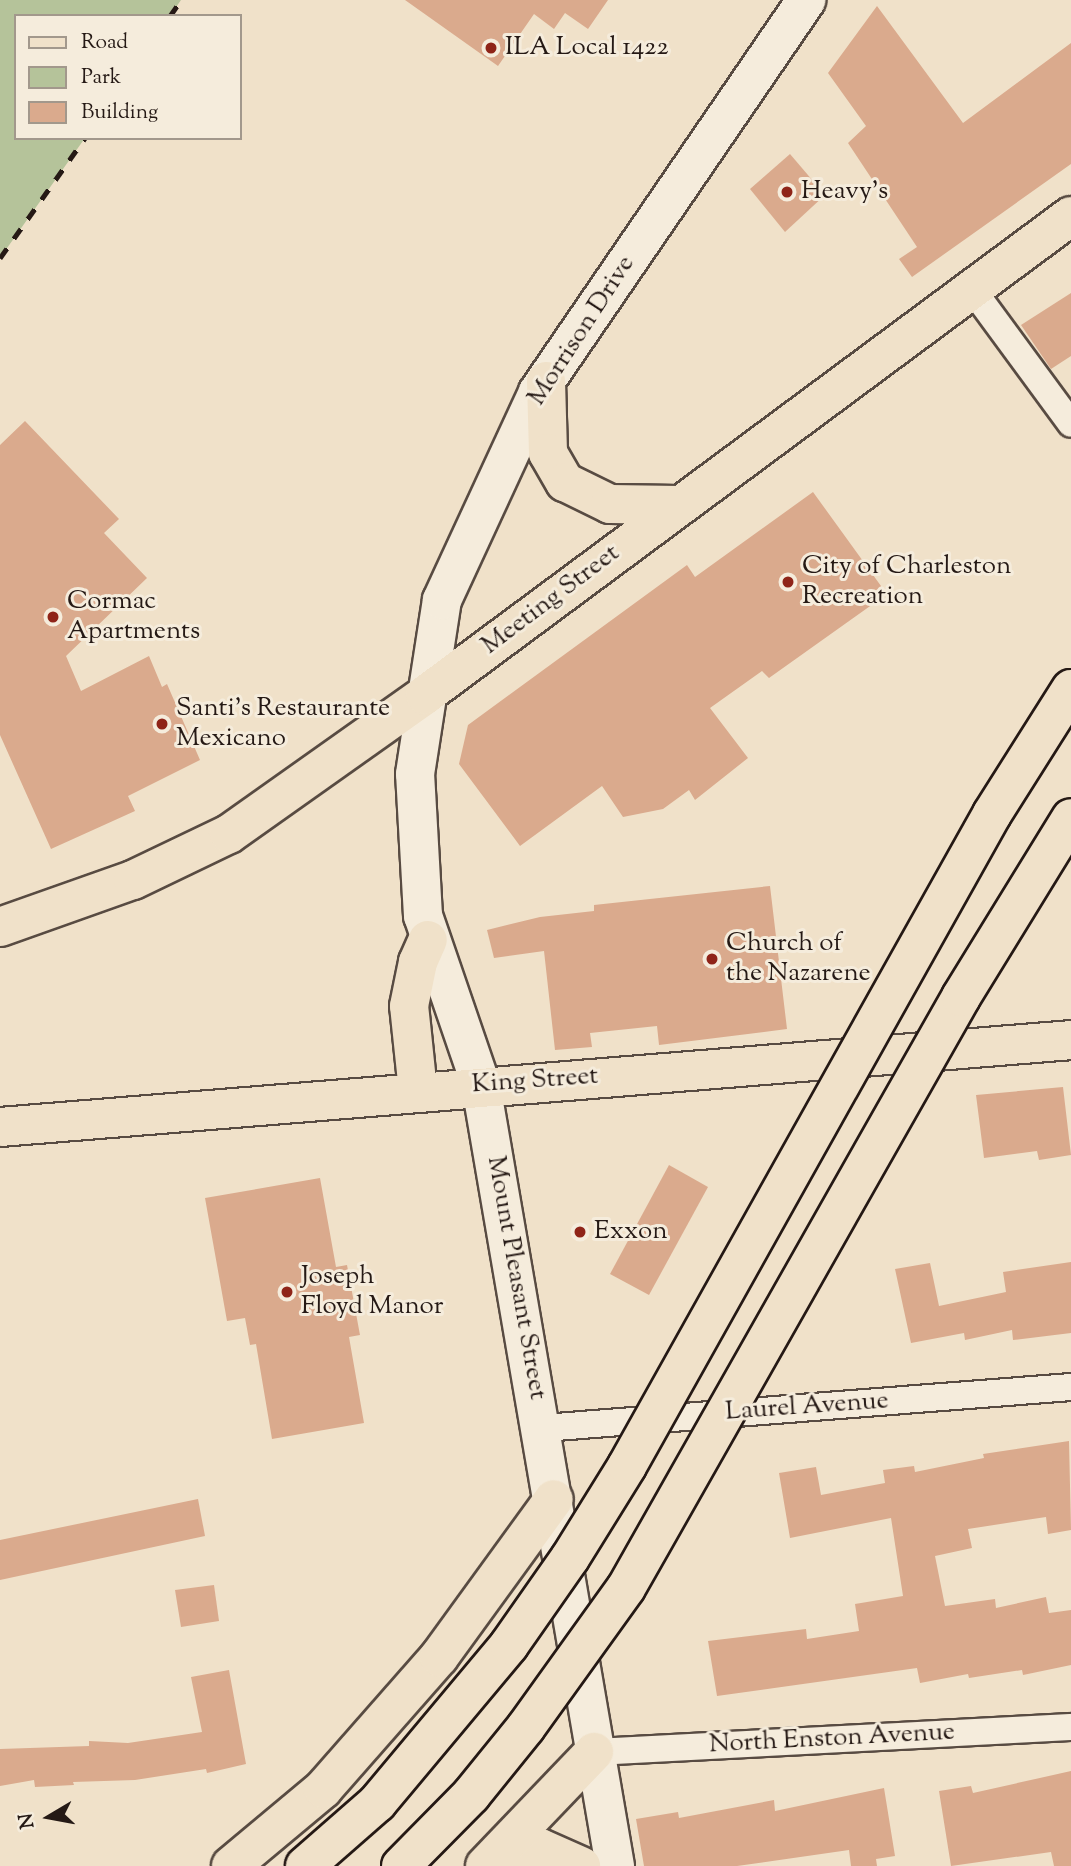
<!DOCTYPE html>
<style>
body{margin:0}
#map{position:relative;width:1071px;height:1866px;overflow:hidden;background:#f0e1c9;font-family:"Sorts Mill Goudy",serif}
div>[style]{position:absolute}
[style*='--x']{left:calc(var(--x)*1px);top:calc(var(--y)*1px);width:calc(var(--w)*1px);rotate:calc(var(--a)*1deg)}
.green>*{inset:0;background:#b5c39a}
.building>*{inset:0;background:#daaa8d}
.roads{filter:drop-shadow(2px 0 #584b42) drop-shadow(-2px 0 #584b42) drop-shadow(0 2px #584b42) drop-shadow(0 -2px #584b42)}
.minor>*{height:26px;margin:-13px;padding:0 13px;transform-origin:13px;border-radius:13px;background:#f5ecdc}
.secondary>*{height:38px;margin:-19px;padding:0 19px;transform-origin:19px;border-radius:19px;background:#f5ecdc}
.primary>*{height:38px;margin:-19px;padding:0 19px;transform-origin:19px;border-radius:19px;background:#f0e1c9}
.motorway>*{height:38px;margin:-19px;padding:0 19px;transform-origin:19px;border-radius:19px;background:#f0e1c9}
.rail>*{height:5px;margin-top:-2.5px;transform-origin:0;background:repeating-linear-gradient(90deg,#251915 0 12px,transparent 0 24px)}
.bridges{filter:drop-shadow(2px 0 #251915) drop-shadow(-2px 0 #251915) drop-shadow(0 2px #251915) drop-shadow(0 -2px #251915)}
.motorway-bridge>*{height:38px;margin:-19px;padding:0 19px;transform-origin:19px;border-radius:19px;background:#f0e1c9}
.dots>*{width:19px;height:19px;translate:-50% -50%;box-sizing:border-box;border:4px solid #f5ecdc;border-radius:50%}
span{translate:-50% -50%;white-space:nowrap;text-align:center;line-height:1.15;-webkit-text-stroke:6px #f5ecdc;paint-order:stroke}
.poi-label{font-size:26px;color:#251915}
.left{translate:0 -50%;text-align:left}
.street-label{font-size:26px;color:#251915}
.legend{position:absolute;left:14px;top:14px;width:228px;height:126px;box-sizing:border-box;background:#f5ecdc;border:2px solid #a2988c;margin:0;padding:9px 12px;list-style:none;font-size:21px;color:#251915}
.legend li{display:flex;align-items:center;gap:14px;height:35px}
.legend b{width:35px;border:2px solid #a2988c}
.north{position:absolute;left:14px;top:1782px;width:70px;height:70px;-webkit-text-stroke:5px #f5ecdc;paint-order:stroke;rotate:260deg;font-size:19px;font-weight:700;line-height:28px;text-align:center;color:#251915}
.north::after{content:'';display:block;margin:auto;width:24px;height:32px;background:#251915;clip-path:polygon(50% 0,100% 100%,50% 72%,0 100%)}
</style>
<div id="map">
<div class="green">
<div style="clip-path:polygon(0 0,181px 0,170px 16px,16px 16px,16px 138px,85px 138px,0 258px)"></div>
</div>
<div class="building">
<div style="clip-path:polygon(405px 0,608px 0,588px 29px,565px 13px,554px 29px,534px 14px,498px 66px)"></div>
<div style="clip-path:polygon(877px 6px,963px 123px,1071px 43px,1071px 164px,912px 277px,899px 259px,917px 247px,848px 143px,866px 126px,828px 73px)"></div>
<div style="clip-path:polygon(790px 154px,825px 195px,785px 232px,750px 189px)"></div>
<div style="clip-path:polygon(1071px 293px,1071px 356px,1051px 369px,1021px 325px)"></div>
<div style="clip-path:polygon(25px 421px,119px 519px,104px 533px,147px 578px,66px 656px,81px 691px,149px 656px,162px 687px,167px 684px,200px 760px,128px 796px,135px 811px,51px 849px,0 735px,0 445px)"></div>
<div style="clip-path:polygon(813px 492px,881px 586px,880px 599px,769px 678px,762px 671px,710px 708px,748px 758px,695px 800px,689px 790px,663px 809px,623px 817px,602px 786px,520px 846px,459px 764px,468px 725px,687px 565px,695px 577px)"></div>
<div style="clip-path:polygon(770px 886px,787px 1029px,659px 1045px,657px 1026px,590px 1033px,592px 1047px,555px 1050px,544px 951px,494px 958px,487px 930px,540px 917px,594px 911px,594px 905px)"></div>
<div style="clip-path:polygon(1063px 1087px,1071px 1155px,1039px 1160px,1037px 1151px,984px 1158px,976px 1095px)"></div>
<div style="clip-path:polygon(669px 1165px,708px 1187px,649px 1295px,610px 1274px)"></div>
<div style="clip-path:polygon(320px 1178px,336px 1267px,347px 1265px,360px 1335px,349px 1337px,364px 1423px,272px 1439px,256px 1344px,250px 1345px,245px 1318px,227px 1321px,205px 1198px)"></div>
<div style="clip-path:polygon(1071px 1262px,1071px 1333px,1013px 1340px,1012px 1330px,965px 1340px,964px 1333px,911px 1343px,895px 1269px,930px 1263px,939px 1306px,1006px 1292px,1003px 1272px)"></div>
<div style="clip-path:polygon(1069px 1441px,1071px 1530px,1048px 1534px,1046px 1517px,968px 1529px,972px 1548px,935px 1556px,945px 1606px,995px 1599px,996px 1608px,1046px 1597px,1049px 1613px,1071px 1610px,1071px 1665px,1023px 1675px,1022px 1670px,969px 1678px,968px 1674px,920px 1683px,917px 1668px,717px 1696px,708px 1641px,806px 1629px,807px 1639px,859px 1631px,855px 1604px,903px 1596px,891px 1518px,790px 1538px,779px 1473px,816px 1467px,821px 1495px,885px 1483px,883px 1470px,914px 1466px,915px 1472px,984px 1458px,983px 1454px)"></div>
<div style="clip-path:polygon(198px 1499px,205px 1536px,0 1580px,0 1540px)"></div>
<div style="clip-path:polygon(214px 1585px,219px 1621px,181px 1627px,175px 1590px)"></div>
<div style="clip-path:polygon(229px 1670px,246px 1764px,207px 1773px,206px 1769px,135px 1780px,73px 1782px,74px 1785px,35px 1787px,34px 1780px,0 1786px,0 1749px,89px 1746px,89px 1741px,128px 1743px,202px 1732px,191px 1677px)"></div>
<div style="clip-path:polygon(1071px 1771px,1071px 1866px,1054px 1866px,1051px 1852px,951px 1866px,939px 1791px,971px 1786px,973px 1793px)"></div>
<div style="clip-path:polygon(884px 1788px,895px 1856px,876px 1859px,877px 1866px,851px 1866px,849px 1850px,737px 1866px,644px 1866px,636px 1819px,678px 1812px,679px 1818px,774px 1800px,775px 1811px)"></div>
</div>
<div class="roads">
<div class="minor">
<div style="--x:972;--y:289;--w:167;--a:53.7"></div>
<div style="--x:543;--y:1428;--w:530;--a:-4.44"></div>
<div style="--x:594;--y:1752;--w:478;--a:-3"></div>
</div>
<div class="secondary">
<div style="--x:615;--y:1866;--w:792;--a:-99.74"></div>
<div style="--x:481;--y:1085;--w:179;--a:-108.9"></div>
<div style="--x:423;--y:916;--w:142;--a:-93.2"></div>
<div style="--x:415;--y:774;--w:176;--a:-81.2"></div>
<div style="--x:442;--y:600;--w:229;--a:-65.2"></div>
<div style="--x:538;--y:392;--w:475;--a:-55.6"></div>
</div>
<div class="primary">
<div style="--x:546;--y:381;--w:72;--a:88.4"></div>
<div style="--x:548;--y:453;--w:34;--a:60"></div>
<div style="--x:565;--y:482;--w:50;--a:26.1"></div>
<div style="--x:610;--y:504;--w:69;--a:0.8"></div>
<div style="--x:0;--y:927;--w:141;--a:-19.5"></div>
<div style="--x:133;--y:880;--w:106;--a:-25.6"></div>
<div style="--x:229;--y:834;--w:240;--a:-35.3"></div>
<div style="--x:425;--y:695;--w:804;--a:-36.56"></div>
<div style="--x:418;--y:1091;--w:85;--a:-96"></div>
<div style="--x:409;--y:1006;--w:45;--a:-78.4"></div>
<div style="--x:418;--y:962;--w:24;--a:-66"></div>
<div style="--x:0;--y:1127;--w:1075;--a:-4.64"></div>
</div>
<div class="motorway">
<div style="--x:504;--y:1848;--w:36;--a:0"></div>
<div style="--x:540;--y:1848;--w:45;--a:23.7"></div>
<div style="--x:231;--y:1866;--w:120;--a:-39.9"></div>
<div style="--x:323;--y:1789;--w:176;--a:-48.7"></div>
<div style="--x:439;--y:1657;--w:195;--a:-54"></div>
<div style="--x:485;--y:1866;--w:158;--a:-46.3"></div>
</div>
</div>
<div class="rail">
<div style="--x:170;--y:16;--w:19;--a:-55"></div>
<div style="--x:0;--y:258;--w:147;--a:-54.7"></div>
</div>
<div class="bridges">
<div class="motorway-bridge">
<div style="--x:305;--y:1866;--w:96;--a:-41.2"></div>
<div style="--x:377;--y:1803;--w:206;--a:-50.1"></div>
<div style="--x:509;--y:1645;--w:106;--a:-55"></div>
<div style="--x:570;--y:1558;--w:108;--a:-58.2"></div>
<div style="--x:627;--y:1466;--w:747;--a:-60.76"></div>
<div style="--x:992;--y:814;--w:148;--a:-57.7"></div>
<div style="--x:401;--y:1866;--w:100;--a:-45.4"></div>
<div style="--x:471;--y:1795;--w:87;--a:-51"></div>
<div style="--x:526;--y:1727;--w:171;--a:-54.3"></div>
<div style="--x:626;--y:1588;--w:679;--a:-60.45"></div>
<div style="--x:961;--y:997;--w:210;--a:-58.4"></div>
</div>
</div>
<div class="dots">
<div style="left:491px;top:48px;background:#8f2418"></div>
<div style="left:787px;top:192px;background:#8f2418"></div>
<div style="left:788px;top:582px;background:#8f2418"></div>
<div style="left:53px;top:617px;background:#8f2418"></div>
<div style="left:162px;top:724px;background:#8f2418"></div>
<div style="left:712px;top:959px;background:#8f2418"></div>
<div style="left:580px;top:1232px;background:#8f2418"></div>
<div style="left:287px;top:1292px;background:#8f2418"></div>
</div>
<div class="poi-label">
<span class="left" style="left:505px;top:48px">ILA Local 1422</span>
<span class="left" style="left:801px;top:192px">Heavy's</span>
<span class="left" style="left:802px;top:582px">City of Charleston<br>Recreation</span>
<span class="left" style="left:67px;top:617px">Cormac<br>Apartments</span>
<span class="left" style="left:176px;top:724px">Santi's Restaurante<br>Mexicano</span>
<span class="left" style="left:726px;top:959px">Church of<br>the Nazarene</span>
<span class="left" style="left:594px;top:1232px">Exxon</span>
<span class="left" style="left:301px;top:1292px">Joseph<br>Floyd Manor</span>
</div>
<div class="street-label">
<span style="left:582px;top:331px;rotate:-57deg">Morrison Drive</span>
<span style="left:551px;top:600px;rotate:-37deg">Meeting Street</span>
<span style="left:535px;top:1081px;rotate:-4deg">King Street</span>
<span style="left:516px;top:1278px;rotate:80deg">Mount Pleasant Street</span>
<span style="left:807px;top:1407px;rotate:-4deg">Laurel Avenue</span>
<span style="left:832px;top:1739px;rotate:-3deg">North Enston Avenue</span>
</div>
<ul class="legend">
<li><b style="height:9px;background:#f0e1c9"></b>Road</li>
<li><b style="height:19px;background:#b5c39a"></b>Park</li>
<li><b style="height:19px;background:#daaa8d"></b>Building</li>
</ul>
<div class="north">N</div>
</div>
